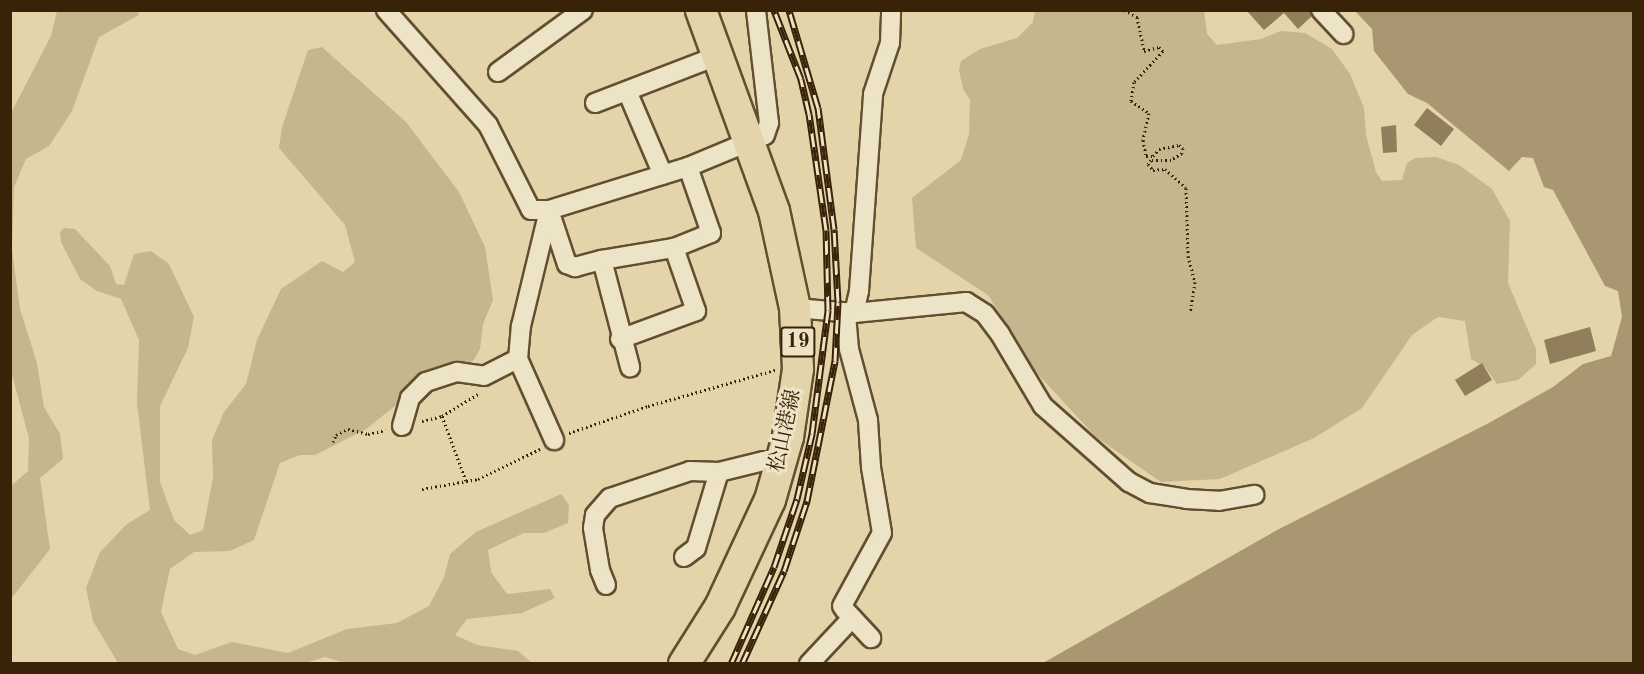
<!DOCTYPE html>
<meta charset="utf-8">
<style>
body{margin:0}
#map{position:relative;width:1644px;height:674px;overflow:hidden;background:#e3d4a9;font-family:"Old Standard TT","Noto Serif JP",serif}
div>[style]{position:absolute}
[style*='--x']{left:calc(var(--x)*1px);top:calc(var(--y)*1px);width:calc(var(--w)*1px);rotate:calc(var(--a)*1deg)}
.green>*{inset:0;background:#c6b68e}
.water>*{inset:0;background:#a99772}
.building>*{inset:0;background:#917f5c}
.path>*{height:3px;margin-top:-1.5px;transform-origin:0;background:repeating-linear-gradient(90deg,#382208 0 1.5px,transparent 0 4.5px)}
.roads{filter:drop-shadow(2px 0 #634e30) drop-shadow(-2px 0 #634e30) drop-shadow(0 2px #634e30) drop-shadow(0 -2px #634e30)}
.minor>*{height:18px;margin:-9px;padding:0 9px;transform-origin:9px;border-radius:9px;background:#ede3c7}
.primary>*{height:30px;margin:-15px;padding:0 15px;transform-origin:15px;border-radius:15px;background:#e3d4a9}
.rail>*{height:7px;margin-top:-3.5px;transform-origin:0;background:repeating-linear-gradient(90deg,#ede3c7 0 14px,#382208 0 28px);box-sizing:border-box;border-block:2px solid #382208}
span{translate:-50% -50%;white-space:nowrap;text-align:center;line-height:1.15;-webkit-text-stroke:6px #ede3c7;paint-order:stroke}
.shield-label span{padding:2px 4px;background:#ede3c7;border:2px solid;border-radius:4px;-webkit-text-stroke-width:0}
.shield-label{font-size:20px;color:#382208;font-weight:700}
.street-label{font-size:21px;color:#382208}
.frame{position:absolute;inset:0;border:12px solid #382208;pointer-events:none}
</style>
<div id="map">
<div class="green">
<div style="clip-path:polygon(57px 11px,137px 11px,139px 15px,99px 37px,72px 111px,49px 146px,26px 159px,14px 187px,12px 249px,20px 309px,37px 363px,44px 407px,60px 434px,63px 459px,40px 478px,50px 549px,11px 599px,11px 486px,28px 471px,29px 438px,11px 371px,11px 113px,51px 36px)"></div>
<div style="clip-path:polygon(1035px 11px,1204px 11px,1207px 34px,1217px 45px,1261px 39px,1281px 31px,1305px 33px,1332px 49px,1350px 74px,1364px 108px,1366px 135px,1376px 172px,1382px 181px,1402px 180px,1407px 163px,1415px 158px,1436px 157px,1459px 165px,1492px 189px,1510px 221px,1508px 283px,1536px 349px,1536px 364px,1518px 380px,1497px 384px,1485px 367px,1471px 359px,1465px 321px,1438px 317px,1412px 335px,1362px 408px,1314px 438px,1220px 479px,1161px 482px,1096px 437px,1034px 370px,988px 295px,916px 248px,912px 198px,961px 160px,969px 134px,970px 100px,963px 89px,959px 70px,961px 61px,980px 49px,1017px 38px,1033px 22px)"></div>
<div style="clip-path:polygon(322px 47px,406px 122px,459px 192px,485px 247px,493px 300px,483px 324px,480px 349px,474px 360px,420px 386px,366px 429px,315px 455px,300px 455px,280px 463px,254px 540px,230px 551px,194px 552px,170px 569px,161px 612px,178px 649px,195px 655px,232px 642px,288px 653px,347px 629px,397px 623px,429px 606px,444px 577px,450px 554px,476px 532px,561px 494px,569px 505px,568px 523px,544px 533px,524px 533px,488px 550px,491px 572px,507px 594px,550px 589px,555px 598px,522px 613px,467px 619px,455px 635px,477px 645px,518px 651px,532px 663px,347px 664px,325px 657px,302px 664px,118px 663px,93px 621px,86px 588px,100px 552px,127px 524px,150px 510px,137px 403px,139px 340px,121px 299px,97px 291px,80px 279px,61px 242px,60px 232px,64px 228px,75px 229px,110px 266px,116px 284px,124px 285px,134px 254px,151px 251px,169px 264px,194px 317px,188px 348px,160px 406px,160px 482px,174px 520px,190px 535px,203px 530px,213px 478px,212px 440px,224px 412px,246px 384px,257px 340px,281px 289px,322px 261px,343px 272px,355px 262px,345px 225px,279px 148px,282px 127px,308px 50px)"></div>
</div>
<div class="water">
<div style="clip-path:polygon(1355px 11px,1633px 11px,1633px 663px,1043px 663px,1279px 529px,1487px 424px,1553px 387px,1583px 364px,1611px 356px,1622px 317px,1618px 291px,1605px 286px,1553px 190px,1544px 187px,1533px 158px,1522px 157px,1509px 171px,1427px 103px,1408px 94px,1374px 51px,1372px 29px)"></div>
</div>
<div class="building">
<div style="clip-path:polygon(1246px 10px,1310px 10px,1312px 16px,1298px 29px,1284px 13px,1264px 30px)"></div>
<div style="clip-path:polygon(1427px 108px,1454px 129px,1441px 146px,1414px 125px)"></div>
<div style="clip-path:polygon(1396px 125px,1397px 152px,1383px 153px,1381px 127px)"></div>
<div style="clip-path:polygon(1590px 327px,1596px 351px,1550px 364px,1544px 340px)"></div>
<div style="clip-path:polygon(1482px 363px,1492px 380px,1465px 396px,1455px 380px)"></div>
</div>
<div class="path">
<div style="--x:1124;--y:10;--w:15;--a:28"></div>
<div style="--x:1137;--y:17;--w:35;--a:78"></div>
<div style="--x:1144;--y:51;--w:16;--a:-15"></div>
<div style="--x:1159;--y:47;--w:6;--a:45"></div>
<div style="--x:1163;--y:51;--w:42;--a:133.1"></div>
<div style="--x:1134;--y:82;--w:19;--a:99"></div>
<div style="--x:1131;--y:101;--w:22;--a:34"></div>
<div style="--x:1149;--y:113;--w:28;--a:103"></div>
<div style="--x:1143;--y:140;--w:16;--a:79"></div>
<div style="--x:1146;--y:156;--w:7;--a:0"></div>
<div style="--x:1153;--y:156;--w:9;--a:-49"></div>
<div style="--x:1159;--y:149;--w:20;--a:-11"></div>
<div style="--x:1179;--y:145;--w:5;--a:37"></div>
<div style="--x:1183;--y:148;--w:5;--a:101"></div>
<div style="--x:1182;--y:153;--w:13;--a:148"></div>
<div style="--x:1171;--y:160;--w:20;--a:180"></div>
<div style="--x:1151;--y:160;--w:5;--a:127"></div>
<div style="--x:1148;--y:164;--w:8;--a:50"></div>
<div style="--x:1153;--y:170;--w:12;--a:-5"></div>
<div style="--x:1165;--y:169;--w:28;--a:42"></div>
<div style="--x:1186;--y:188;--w:68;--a:88.3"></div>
<div style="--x:1188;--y:256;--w:27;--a:75"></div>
<div style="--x:1195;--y:282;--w:30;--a:99"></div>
<div style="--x:442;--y:416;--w:69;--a:69.7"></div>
<div style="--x:422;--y:421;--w:21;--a:-14"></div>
<div style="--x:442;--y:416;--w:42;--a:-31.4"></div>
<div style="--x:569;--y:433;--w:83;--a:-18.9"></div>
<div style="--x:648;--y:406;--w:132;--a:-15.8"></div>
<div style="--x:333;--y:442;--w:8;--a:-67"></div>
<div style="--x:336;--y:435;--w:13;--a:-27"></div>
<div style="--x:348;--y:429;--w:21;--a:14"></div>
<div style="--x:368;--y:434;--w:18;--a:-13"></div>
<div style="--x:422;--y:489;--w:57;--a:-10.1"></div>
<div style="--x:478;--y:479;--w:69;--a:-25.8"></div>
</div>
<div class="roads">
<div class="minor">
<div style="--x:386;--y:10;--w:154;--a:48.4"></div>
<div style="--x:488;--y:125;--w:95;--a:63.2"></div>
<div style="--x:531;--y:210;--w:18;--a:0"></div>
<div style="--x:549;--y:210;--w:145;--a:-17.2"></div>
<div style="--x:688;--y:167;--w:83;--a:-22.6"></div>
<div style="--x:765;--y:135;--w:13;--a:-72"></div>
<div style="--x:769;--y:123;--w:114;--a:-96.6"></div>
<div style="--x:1321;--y:10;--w:33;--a:47"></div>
<div style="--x:498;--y:72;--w:105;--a:-36.1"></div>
<div style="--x:627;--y:91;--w:91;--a:66.8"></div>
<div style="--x:595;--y:103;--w:131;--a:-21.1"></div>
<div style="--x:549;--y:210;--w:57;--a:71.6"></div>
<div style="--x:567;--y:264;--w:9;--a:21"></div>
<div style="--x:575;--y:267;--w:28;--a:-15"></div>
<div style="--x:602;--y:260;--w:111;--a:75.3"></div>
<div style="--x:602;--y:260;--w:73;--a:-9.5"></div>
<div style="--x:674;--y:248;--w:40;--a:-22"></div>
<div style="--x:711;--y:233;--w:70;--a:-109.2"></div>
<div style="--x:795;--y:308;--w:59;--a:4.8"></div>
<div style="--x:854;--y:313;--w:113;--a:-5.6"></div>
<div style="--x:966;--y:302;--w:22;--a:32"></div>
<div style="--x:985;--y:314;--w:25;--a:53"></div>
<div style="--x:1000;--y:334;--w:84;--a:59.2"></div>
<div style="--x:1043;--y:406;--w:115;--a:41.5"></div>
<div style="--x:1129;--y:482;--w:24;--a:28"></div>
<div style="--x:1150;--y:493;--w:36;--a:9"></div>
<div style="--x:1186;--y:499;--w:33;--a:3"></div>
<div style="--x:1219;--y:501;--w:36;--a:-10"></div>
<div style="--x:854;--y:313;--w:23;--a:-77"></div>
<div style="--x:859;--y:291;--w:197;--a:-85.9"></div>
<div style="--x:873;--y:94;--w:54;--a:-71.6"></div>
<div style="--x:890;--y:43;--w:33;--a:-88"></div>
<div style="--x:620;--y:339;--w:81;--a:-20.2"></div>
<div style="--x:696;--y:311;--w:67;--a:-109.2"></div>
<div style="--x:518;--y:359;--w:89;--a:66"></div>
<div style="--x:402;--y:426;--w:29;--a:-74"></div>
<div style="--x:410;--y:398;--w:23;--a:-45"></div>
<div style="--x:426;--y:382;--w:33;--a:-18"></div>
<div style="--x:457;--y:372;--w:27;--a:8"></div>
<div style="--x:484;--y:376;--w:38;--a:-27"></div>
<div style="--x:518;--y:359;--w:33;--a:-85"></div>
<div style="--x:521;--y:326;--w:119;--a:-76.4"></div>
<div style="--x:684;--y:557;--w:15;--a:-37"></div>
<div style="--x:696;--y:548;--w:79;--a:-73.2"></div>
<div style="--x:606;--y:585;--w:16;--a:-112"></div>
<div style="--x:600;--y:570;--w:43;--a:-99.5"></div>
<div style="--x:593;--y:528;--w:13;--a:-81"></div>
<div style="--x:595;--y:515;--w:23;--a:-49"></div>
<div style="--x:610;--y:498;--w:84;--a:-18.6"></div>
<div style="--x:690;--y:471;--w:29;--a:2"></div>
<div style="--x:719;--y:472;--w:46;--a:-13.7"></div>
<div style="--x:764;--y:461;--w:17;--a:17"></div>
<div style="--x:842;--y:606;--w:83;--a:-61.3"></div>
<div style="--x:882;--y:533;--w:67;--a:-99.5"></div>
<div style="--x:871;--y:467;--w:47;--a:-93.7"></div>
<div style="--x:868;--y:420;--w:73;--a:-105"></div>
<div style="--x:849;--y:349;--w:37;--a:-95"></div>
<div style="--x:844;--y:609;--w:40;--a:47"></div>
<div style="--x:809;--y:664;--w:63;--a:-46.9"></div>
</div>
<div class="primary">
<div style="--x:684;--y:664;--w:67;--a:-57.7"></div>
<div style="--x:720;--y:607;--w:118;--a:-65"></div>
<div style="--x:770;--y:500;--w:66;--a:-74.1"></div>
<div style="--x:788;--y:437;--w:69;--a:-81.6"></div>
<div style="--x:798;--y:369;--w:61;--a:-92.8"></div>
<div style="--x:795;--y:308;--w:99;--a:-102.2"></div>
<div style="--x:774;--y:211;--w:214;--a:-110"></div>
</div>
</div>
<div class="rail">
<div style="--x:731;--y:664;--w:106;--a:-66.1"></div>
<div style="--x:774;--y:567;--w:72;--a:-71.3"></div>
<div style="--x:797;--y:499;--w:67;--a:-77"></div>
<div style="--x:812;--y:434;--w:125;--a:-82.6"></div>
<div style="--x:828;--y:310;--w:80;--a:-91.4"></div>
<div style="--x:826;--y:230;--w:117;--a:-98.3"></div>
<div style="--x:809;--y:114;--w:36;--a:-103"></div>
<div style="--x:801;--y:79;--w:74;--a:-111.4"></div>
<div style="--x:742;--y:664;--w:102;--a:-65.7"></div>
<div style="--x:784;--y:571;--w:74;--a:-71.8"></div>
<div style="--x:807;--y:501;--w:143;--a:-78.7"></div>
<div style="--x:835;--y:361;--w:59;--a:-87.1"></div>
<div style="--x:838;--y:302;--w:73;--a:-93.1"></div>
<div style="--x:834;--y:229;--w:122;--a:-97.5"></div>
<div style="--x:818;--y:108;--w:102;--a:-106.5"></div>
</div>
<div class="shield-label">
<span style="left:798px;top:342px">19</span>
</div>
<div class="street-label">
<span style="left:786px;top:431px;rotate:-78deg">松山港線</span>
</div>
<div class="frame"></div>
</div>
